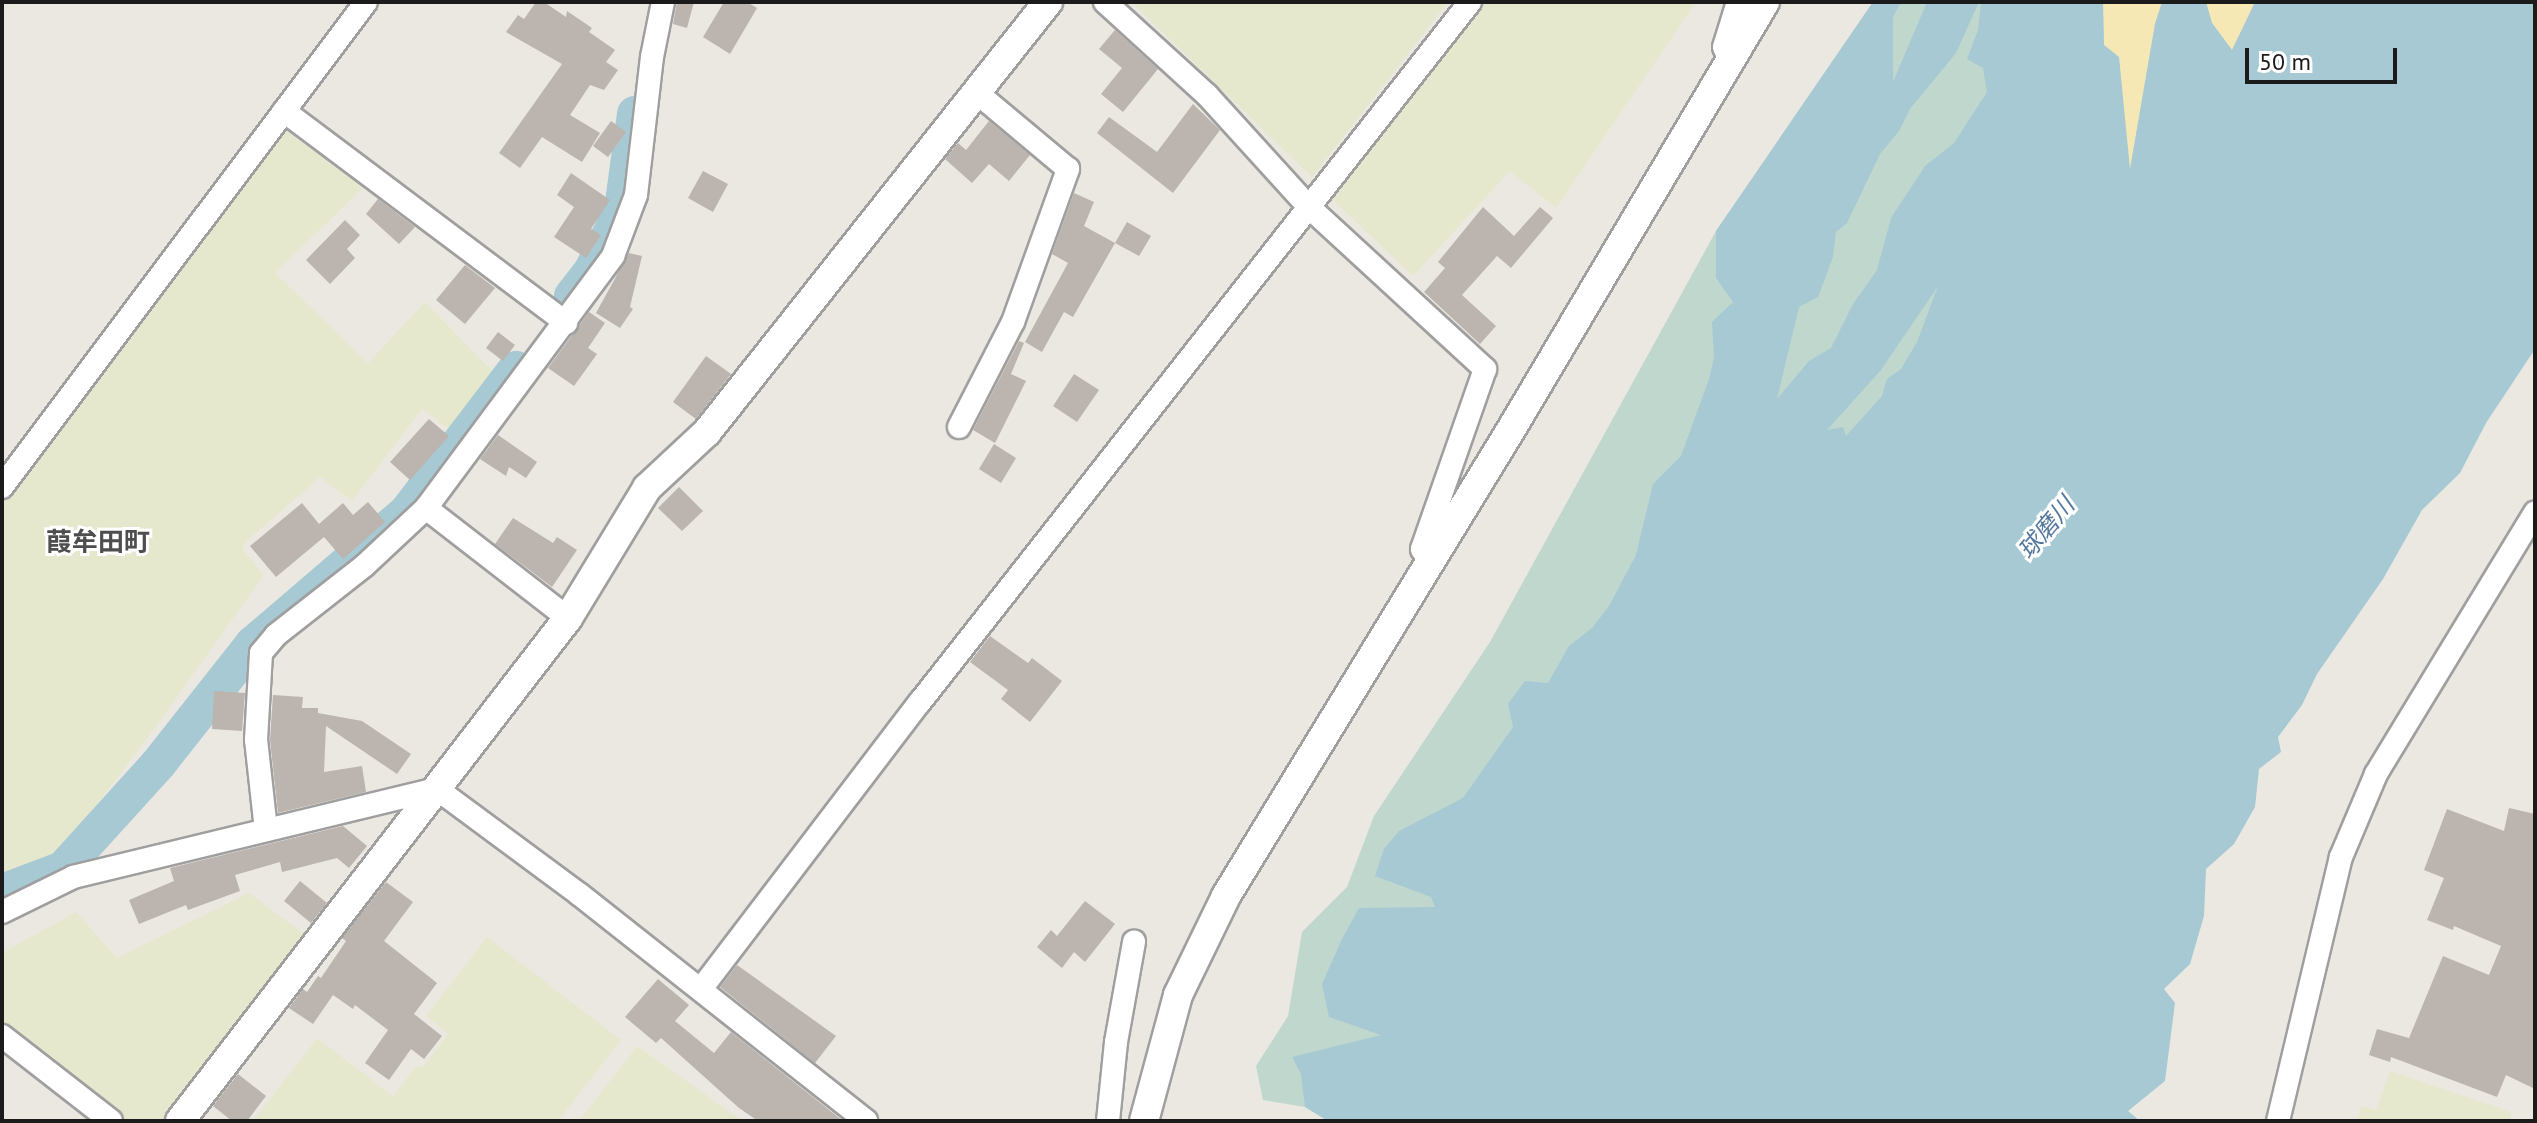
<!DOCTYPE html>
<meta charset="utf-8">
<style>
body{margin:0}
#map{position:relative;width:2537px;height:1123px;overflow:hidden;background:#ebe8e1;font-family:"PT Sans","Noto Sans JP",sans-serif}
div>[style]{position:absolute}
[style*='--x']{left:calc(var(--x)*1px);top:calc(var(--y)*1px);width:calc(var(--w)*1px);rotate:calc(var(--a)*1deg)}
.farmland>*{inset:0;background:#e6e8ce}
.wetland>*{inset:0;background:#c0d7cd}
.sand>*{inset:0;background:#f5e8b5}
.water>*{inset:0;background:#a6c9d4}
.river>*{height:36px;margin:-18px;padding:0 18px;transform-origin:18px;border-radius:18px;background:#a6c9d4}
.building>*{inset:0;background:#bbb4af}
.roads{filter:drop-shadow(2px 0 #9f9f9f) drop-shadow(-2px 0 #9f9f9f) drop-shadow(0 2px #9f9f9f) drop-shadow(0 -2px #9f9f9f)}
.minor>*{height:22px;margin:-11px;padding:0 11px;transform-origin:11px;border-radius:11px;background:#fff}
.tertiary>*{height:28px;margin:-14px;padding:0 14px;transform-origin:14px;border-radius:14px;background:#fff}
span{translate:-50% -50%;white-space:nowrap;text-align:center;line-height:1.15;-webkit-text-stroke:6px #fff;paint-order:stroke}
.water-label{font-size:24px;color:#54789d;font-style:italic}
.quarter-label{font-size:26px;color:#4e4e4e;font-weight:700}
.frame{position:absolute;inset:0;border:4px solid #1b1b1b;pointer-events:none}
.scale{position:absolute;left:2245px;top:48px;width:152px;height:36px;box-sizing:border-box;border:4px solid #1b1b1b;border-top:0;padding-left:10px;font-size:24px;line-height:28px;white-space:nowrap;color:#1b1b1b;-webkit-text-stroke:6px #fff;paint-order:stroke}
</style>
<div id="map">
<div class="farmland">
<div style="clip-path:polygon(1131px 2px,1448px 2px,1312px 177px)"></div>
<div style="clip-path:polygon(1481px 2px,1696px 2px,1556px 208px,1510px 171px,1413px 276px,1330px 197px)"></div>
<div style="clip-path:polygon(280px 126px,363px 188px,275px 273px,368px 363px,425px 302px,495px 374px,450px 430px,422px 409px,352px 501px,320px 477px,247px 541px,242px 549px,264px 575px,149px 736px,59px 854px,2px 882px,2px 496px)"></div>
<div style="clip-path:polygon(249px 893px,308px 937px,164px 1121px,121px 1121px,2px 1027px,2px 953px,76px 912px,117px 958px)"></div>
<div style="clip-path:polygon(487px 937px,621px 1040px,558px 1121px,253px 1121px,317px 1038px,393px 1096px,417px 1065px,422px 1068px,448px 1034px,426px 1016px)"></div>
<div style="clip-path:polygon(637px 1046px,743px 1121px,579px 1121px)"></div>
<div style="clip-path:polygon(2390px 1071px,2511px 1112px,2510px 1121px,2357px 1121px,2361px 1106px,2376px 1110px)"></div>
</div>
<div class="wetland">
<div style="clip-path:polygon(1873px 2px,2103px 2px,2104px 45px,2119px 57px,2130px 169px,2155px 24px,2162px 2px,2206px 2px,2212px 23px,2232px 50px,2255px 2px,2340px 2px,1328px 1121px,1305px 1107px,1263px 1100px,1256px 1066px,1288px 1016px,1302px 932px,1347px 887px,1374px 816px,1490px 642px,1716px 231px)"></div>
</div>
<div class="sand">
<div style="clip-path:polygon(2103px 2px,2162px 2px,2155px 24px,2129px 174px,2119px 57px,2104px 45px)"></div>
<div style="clip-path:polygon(2206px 2px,2255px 2px,2232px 50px,2212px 23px)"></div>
</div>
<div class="water">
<div style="clip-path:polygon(evenodd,1873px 2px,1901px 2px,1893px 17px,1893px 82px,1927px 2px,1979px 2px,1956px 53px,1910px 109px,1899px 131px,1880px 154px,1847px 223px,1836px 232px,1833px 257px,1818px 297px,1799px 307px,1777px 399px,1809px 361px,1831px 348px,1853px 304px,1877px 270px,1891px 218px,1925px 166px,1954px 143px,1987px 92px,1983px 68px,1967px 59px,1978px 30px,1981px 2px,2103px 2px,2104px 45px,2119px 57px,2130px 169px,2155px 24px,2162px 2px,2206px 2px,2212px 23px,2232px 50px,2255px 2px,2535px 2px,2535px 349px,2486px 423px,2460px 473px,2422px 510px,2383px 579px,2317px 674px,2302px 705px,2278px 737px,2281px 752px,2259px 769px,2255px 807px,2234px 844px,2206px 869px,2204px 916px,2190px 964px,2164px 989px,2175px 1003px,2165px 1081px,2128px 1111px,2140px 1121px,1328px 1121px,1305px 1107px,1301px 1074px,1292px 1057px,1381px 1035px,1329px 1017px,1322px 984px,1342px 939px,1359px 908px,1435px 907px,1431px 897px,1375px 876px,1384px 849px,1399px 831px,1463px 798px,1513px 727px,1508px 704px,1525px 681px,1548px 683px,1569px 646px,1592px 628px,1609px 606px,1636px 555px,1653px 484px,1681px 456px,1709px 379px,1714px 358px,1712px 322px,1733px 302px,1716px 278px,1716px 231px,1873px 2px,1938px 286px,1917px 342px,1901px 369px,1887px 379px,1882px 396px,1846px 436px,1843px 427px,1827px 430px,1881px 370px,1938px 286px)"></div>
</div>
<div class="river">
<div style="--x:572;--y:296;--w:33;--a:-52"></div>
<div style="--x:592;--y:270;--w:67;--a:-63.4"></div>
<div style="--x:622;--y:210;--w:97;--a:-82.3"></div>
<div style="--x:2;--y:892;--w:65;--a:-20.7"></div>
<div style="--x:63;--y:869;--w:143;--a:-47.8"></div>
<div style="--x:159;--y:763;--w:152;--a:-51.7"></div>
<div style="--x:253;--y:644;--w:203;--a:-40.6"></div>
<div style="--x:407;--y:512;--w:180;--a:-52.7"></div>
</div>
<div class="building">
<div style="clip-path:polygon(536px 2px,544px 2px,566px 17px,567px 11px,592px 28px,589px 32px,615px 50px,606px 62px,618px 70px,604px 90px,590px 85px,570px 115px,600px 133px,582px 162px,542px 137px,520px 168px,499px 153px,562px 64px,506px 32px,518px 15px,524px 19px)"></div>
<div style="clip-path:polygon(677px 2px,694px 2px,687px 28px,673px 24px)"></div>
<div style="clip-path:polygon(724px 2px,747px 2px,757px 8px,730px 54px,703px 37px)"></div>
<div style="clip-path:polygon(1115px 30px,1158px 69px,1123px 112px,1101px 94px,1122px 68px,1099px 49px)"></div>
<div style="clip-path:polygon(1193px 104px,1220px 130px,1173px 193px,1097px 133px,1109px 117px,1157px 152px)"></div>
<div style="clip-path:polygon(611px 121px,626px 132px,608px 157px,593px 146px)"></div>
<div style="clip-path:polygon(989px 121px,1030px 155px,1009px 181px,989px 164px,972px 183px,945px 159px,958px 143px,966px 150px)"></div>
<div style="clip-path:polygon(703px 171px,728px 184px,713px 212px,688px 198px)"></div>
<div style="clip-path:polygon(571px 173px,610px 200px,591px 229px,601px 235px,586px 258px,554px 237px,574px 207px,557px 195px)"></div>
<div style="clip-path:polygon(1074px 193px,1094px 202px,1084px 226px,1115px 243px,1073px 317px,1064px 312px,1042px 352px,1025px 342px,1068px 263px,1052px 254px)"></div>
<div style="clip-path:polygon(378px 199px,415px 227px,399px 244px,366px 214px)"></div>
<div style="clip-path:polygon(1483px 207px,1514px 236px,1540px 207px,1553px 218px,1511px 268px,1497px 256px,1462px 295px,1496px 326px,1480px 344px,1424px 292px,1445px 268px,1438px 262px)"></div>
<div style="clip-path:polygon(345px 220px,360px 235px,347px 249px,355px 258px,330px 284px,306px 260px)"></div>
<div style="clip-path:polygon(1127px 222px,1151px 236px,1139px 256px,1115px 243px)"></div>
<div style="clip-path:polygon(629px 253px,642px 256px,630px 307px,633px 309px,620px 328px,596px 313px)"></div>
<div style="clip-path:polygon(465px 265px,495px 288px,465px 324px,436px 300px)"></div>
<div style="clip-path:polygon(589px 312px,605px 323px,588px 348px,597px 354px,574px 386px,548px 368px)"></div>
<div style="clip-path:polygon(498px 332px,515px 345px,503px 361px,486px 348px)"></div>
<div style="clip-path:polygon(1019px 341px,1024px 343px,1011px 374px,1026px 381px,995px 443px,973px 430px)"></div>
<div style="clip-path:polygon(706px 356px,731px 374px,696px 419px,673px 402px)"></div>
<div style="clip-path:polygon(1074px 374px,1099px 390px,1077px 422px,1053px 406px)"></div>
<div style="clip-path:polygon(429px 419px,449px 436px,410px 480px,390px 462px)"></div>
<div style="clip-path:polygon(498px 435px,537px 462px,526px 478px,509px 467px,506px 476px,480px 459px)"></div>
<div style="clip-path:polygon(994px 444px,1016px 458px,1001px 483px,979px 469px)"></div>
<div style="clip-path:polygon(679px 487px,703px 511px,682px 531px,658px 508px)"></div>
<div style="clip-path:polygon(368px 502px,385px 522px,343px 559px,324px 537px,276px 577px,250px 546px,302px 503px,319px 524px,343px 503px,353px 515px)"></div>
<div style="clip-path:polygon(513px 518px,553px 543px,557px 537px,577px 550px,552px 587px,495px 544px)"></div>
<div style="clip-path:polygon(990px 636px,1028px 663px,1032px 658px,1062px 681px,1030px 722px,1001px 699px,1008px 690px,970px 662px)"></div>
<div style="clip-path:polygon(214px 691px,245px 693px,242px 731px,212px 729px)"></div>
<div style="clip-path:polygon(273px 695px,303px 697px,302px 708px,318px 708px,318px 713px,362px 721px,411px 754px,397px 774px,326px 726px,324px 772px,362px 766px,366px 792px,278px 813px,270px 740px)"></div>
<div style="clip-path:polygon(2509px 808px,2535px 814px,2535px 1089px,2506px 1075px,2497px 1097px,2391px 1057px,2390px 1062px,2369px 1055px,2377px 1029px,2409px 1038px,2443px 956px,2489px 975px,2501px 946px,2454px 926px,2453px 930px,2427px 920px,2444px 878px,2424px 870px,2447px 809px,2504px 831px)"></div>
<div style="clip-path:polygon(343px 826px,367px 846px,349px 868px,337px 858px,282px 872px,280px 862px,235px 875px,240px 891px,188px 910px,186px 905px,139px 924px,129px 900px,174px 881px,170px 868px)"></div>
<div style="clip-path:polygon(300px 881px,327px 903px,311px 923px,284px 901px)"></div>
<div style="clip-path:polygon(386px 882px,413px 902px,384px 941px,437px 983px,414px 1014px,442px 1036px,424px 1059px,411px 1049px,389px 1080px,365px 1063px,388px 1030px,355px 1005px,353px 1009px,333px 995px,313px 1024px,289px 1008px,303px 989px,307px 992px,318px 976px,321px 978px,346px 941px,342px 938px)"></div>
<div style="clip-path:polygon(1085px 901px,1115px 924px,1085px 962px,1074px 952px,1062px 968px,1037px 947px,1051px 930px,1057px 936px)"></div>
<div style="clip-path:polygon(737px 965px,836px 1036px,815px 1063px,720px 987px)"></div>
<div style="clip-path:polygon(658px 979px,689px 1005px,675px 1021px,714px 1053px,731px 1032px,843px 1121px,758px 1121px,739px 1108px,661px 1038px,656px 1043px,625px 1017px)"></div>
<div style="clip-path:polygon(238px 1074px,266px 1096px,247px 1121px,232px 1121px,213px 1106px)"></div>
</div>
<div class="roads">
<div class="minor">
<div style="--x:1105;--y:2;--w:138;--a:42.4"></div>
<div style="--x:1207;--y:95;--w:153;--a:47.7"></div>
<div style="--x:1310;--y:208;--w:238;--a:42.6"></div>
<div style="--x:1485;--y:369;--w:191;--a:109.3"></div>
<div style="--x:1422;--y:549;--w:13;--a:58"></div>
<div style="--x:1730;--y:60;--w:14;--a:-115"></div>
<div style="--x:1724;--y:47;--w:47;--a:-72.7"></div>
<div style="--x:284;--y:111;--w:353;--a:36.9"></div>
<div style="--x:959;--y:427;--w:118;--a:-62.8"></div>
<div style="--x:1013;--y:322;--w:163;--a:-70.2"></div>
<div style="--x:1068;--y:169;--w:119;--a:-140.1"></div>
<div style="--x:2;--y:487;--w:606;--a:-53.11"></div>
<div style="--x:426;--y:508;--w:180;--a:37.8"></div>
<div style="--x:266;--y:830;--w:91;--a:-96.3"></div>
<div style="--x:256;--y:740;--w:87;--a:-86.7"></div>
<div style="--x:261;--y:653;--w:23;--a:-50"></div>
<div style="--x:276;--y:635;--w:112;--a:-38.1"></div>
<div style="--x:364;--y:566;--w:85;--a:-43.1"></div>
<div style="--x:426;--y:508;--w:314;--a:-53.4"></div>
<div style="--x:613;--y:256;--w:65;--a:-69.3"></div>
<div style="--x:636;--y:195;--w:139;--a:-83.4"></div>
<div style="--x:652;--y:57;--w:56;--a:-78.7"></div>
<div style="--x:2;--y:912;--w:79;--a:-26.2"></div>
<div style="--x:73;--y:877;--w:374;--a:-13.6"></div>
<div style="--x:437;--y:789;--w:177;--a:36.5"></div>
<div style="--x:579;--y:894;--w:366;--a:38.3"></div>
<div style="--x:701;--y:989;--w:361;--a:-52.7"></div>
<div style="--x:920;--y:702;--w:890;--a:-51.84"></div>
<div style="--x:2;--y:1036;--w:138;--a:37.9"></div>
<div style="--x:1108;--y:1121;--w:79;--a:-84.2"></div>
<div style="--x:1116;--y:1042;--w:102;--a:-79.8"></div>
<div style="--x:2278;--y:1121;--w:271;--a:-76.6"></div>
<div style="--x:2341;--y:857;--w:90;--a:-67.1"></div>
<div style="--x:2376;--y:774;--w:306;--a:-58.7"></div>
</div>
<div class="tertiary">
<div style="--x:180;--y:1121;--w:635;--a:-52.35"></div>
<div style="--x:568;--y:618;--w:152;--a:-58.7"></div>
<div style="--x:647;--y:488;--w:82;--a:-43"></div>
<div style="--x:707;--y:432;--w:549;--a:-51.58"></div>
<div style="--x:1144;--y:1121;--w:131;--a:-74.9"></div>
<div style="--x:1178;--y:995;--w:110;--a:-64.1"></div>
<div style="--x:1226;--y:896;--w:543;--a:-58.57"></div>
<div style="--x:1509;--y:433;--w:501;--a:-59.29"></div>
</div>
</div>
<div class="water-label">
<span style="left:2046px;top:528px;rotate:-50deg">球磨川</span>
</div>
<div class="quarter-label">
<span style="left:98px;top:542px">葭牟田町</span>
</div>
<div class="frame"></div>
<div class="scale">50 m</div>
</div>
